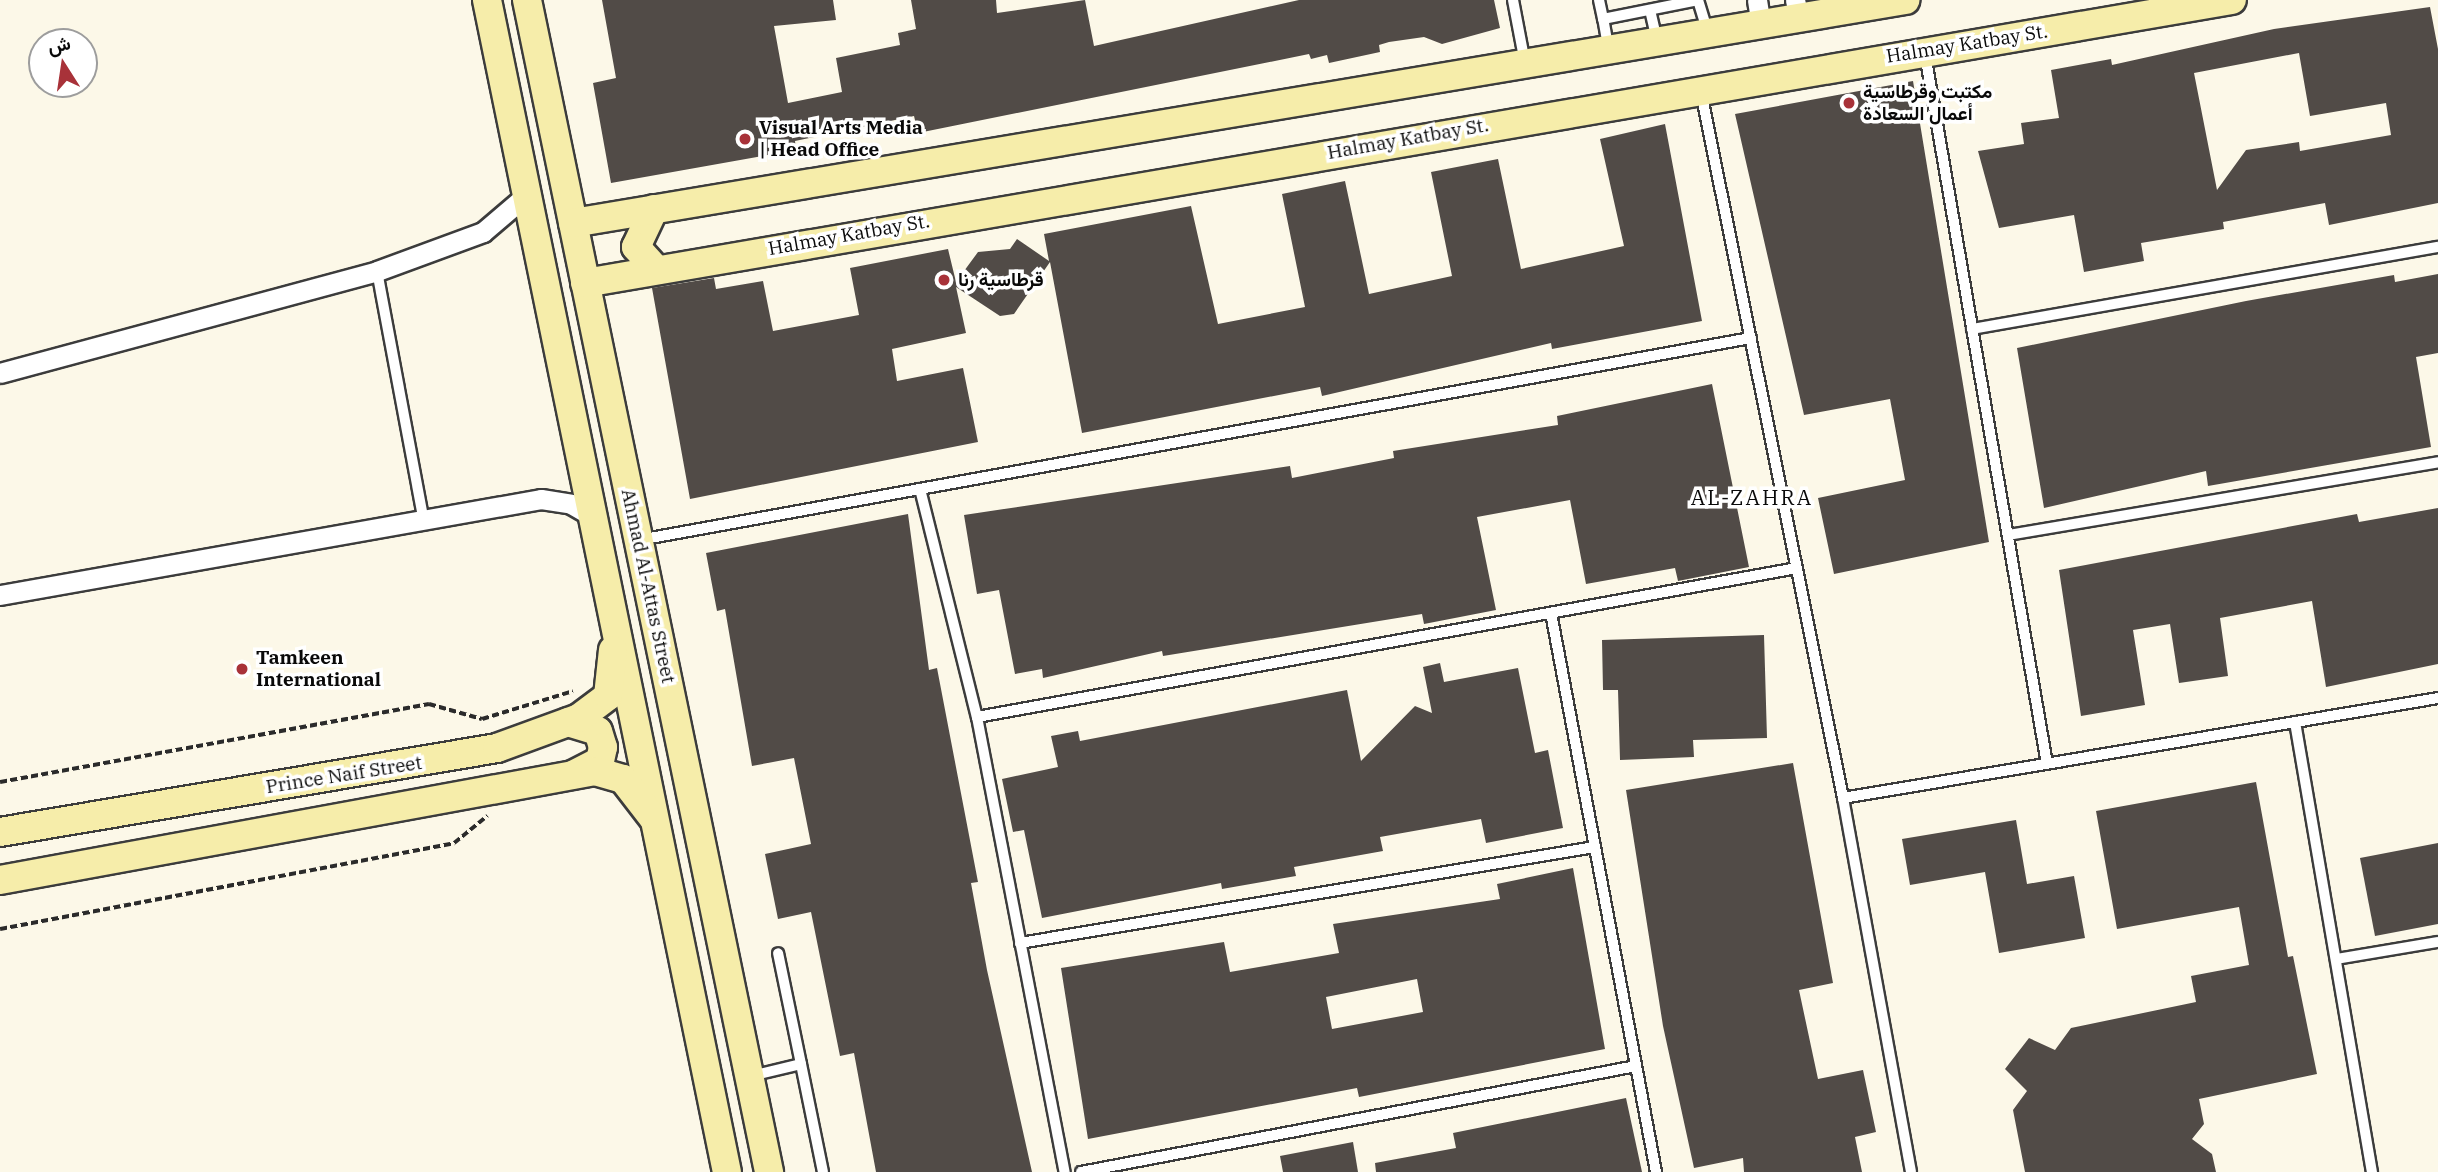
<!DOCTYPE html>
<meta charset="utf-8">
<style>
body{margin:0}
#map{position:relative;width:2438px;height:1172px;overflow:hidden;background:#fcf8e8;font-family:"IBM Plex Serif",Vazirmatn,serif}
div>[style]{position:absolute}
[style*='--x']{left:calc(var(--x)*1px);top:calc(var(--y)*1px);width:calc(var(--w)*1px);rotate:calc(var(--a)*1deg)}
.building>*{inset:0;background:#514b47}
.path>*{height:3.5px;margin-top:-1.75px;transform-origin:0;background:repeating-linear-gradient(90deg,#2b2b2b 0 7px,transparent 0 10.5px)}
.roads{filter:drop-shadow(2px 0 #3c3c3c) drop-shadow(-2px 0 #3c3c3c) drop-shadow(0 2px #3c3c3c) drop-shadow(0 -2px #3c3c3c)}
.lane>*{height:10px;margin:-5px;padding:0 5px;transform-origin:5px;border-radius:5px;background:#fff}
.street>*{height:19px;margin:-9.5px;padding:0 9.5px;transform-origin:9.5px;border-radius:9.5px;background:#fff}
.secondary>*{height:28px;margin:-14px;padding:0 14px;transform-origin:14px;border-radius:14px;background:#f6edaa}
.dots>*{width:19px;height:19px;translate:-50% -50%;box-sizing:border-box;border:4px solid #fff;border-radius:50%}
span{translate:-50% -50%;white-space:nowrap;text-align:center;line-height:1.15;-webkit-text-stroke:7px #fff;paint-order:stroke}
.street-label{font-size:19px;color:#090909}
.poi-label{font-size:19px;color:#090909;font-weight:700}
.left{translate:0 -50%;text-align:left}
.neighbourhood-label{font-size:21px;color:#090909;letter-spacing:2px}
.north{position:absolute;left:28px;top:28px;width:70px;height:70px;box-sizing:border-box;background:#fff;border:2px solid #9d9d9d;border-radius:50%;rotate:348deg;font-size:19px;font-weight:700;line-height:28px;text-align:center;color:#090909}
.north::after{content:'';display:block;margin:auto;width:24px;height:32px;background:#a83239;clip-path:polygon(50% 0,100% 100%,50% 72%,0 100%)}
</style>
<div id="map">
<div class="building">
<div style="clip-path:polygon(602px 0,833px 0,836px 20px,774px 26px,788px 103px,842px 92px,836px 58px,900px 45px,898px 33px,916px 29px,911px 0,996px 0,997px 13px,1085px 0,1094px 46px,1299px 0,1494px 0,1500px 28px,1442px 44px,1424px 37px,1389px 42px,1379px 45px,1380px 52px,1329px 63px,1327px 55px,1311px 59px,1309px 54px,918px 133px,914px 116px,795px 141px,796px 150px,611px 183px,593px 83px,616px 78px)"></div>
<div style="clip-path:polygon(evenodd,2430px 7px,2438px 49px,2438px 203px,2329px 225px,2325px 203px,2223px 222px,2224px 229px,2141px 243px,2144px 261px,2084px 272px,2074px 215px,1999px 228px,1978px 151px,2024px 144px,2021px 123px,2059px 118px,2051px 70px,2111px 59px,2112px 65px,2274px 29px,2430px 7px,2299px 53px,2310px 116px,2386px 103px,2391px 135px,2300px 151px,2299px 142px,2246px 150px,2217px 190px,2194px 73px,2299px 53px)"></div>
<div style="clip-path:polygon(1913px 81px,1989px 542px,1834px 574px,1818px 498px,1905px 480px,1890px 399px,1804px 415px,1735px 114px)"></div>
<div style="clip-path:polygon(1665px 124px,1702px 321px,1552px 349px,1551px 343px,1322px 396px,1320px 387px,1082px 433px,1050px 262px,1014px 314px,1000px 316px,956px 287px,966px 333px,892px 349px,897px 381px,963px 368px,978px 442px,690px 499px,652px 288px,714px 278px,716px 289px,763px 281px,773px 331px,859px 315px,850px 268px,948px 249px,956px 282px,978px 252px,1010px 249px,1017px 239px,1049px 261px,1044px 234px,1191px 206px,1218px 324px,1305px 307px,1282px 194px,1345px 181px,1369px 294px,1452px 276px,1431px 172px,1498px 159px,1521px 269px,1624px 246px,1600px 139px)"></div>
<div style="clip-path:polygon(2438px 274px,2438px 353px,2416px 357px,2431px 447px,2208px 486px,2206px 471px,2044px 508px,2017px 348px,2246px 301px,2394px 275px,2395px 282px)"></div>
<div style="clip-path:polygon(1712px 384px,1749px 567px,1678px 581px,1675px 568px,1586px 584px,1570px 500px,1477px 517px,1496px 610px,1424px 624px,1422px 614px,1163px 656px,1162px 651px,1043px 678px,1042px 669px,1015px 674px,999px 590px,977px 594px,964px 515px,1290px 466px,1292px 478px,1394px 458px,1393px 451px,1558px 425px,1557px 416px)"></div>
<div style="clip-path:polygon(2438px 508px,2438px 664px,2326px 687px,2312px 601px,2220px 618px,2228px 676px,2179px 683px,2170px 624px,2133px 630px,2145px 705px,2081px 716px,2059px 570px,2357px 514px,2359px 522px)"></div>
<div style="clip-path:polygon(908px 514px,929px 670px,937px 668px,978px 882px,971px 883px,987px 970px,1032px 1172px,876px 1172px,854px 1053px,840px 1056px,811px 912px,778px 919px,765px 854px,811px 844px,794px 758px,752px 766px,725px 609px,717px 611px,706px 553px)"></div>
<div style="clip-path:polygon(1764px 635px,1767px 738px,1693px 740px,1694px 757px,1620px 760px,1618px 690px,1603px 690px,1602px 640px)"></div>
<div style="clip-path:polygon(1440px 663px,1444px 682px,1518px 668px,1535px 753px,1548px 750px,1563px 828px,1486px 843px,1481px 819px,1380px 837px,1383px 851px,1294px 867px,1296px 876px,1222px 889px,1221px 883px,1042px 918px,1024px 830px,1013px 832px,1002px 779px,1058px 767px,1051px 736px,1078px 731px,1080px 741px,1347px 690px,1361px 761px,1415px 706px,1432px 713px,1423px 667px)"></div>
<div style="clip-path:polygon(1793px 763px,1833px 983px,1799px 990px,1818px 1079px,1863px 1070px,1876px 1132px,1855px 1137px,1862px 1172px,1744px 1172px,1743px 1158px,1694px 1168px,1663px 1026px,1626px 790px)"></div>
<div style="clip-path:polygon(2256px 782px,2288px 957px,2293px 956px,2317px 1074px,2199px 1099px,2204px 1124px,2192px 1139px,2212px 1154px,2216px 1172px,2025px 1172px,2013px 1110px,2027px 1091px,2005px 1069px,2029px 1038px,2055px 1050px,2071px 1028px,2196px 1002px,2191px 976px,2249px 965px,2239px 907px,2117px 929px,2096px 811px)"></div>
<div style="clip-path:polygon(2016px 820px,2027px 884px,2074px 876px,2085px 938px,1999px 953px,1985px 872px,1910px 885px,1902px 839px)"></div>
<div style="clip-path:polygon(2438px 843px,2438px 924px,2375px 936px,2360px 858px)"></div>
<div style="clip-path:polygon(evenodd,1573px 868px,1605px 1049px,1359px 1097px,1357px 1088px,1088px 1139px,1061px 968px,1224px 942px,1230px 972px,1339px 953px,1333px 924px,1500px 899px,1497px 884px,1573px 868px,1417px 979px,1423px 1012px,1332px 1029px,1326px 997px,1417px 979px)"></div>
<div style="clip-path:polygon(1626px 1098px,1642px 1172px,1376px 1172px,1375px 1163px,1456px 1148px,1453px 1133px)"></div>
<div style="clip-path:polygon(1353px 1142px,1358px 1172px,1283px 1172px,1280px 1156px)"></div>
</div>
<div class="path">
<div style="--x:0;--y:782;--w:436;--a:-10.3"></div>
<div style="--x:429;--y:704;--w:55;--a:15.8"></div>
<div style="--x:482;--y:719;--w:95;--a:-17.1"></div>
<div style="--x:0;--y:929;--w:462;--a:-10.7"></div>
<div style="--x:454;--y:843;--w:43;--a:-39.3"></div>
</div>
<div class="roads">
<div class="lane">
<div style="--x:1513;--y:0;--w:64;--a:79.2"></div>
<div style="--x:1599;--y:0;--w:19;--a:78"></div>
<div style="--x:1650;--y:10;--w:31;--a:77"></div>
<div style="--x:1608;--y:46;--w:27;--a:-100"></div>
<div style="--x:1603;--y:19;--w:97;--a:-11.3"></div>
<div style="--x:1698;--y:0;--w:30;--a:73"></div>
<div style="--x:1925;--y:54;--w:720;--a:80.25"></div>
<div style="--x:1701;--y:92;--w:720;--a:78.63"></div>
<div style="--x:377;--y:271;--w:250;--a:79.4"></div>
<div style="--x:1972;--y:329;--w:473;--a:-10"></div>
<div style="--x:920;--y:489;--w:235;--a:76"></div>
<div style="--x:977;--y:717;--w:463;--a:79.1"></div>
<div style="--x:2008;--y:535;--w:436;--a:-9.6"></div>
<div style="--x:639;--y:540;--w:1130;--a:-10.3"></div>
<div style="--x:1551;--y:613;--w:569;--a:79.36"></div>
<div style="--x:977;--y:717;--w:833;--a:-10.3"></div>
<div style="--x:2295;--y:722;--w:457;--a:80.3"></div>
<div style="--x:1020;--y:943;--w:583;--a:-9.48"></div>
<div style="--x:2336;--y:959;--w:103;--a:-9.5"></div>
<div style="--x:801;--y:1064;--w:110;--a:78.5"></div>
<div style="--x:751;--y:1076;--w:51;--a:-13.5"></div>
<div style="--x:801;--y:1064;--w:113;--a:-101.7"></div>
<div style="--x:1081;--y:1172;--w:565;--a:-10.81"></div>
<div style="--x:1911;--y:1172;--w:380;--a:-100.3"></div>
<div style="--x:1843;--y:798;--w:603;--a:-9.54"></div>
</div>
<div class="street">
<div style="--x:1757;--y:0;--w:24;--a:81"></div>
<div style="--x:1795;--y:0;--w:18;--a:77"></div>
<div style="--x:0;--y:373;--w:391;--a:-15.1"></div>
<div style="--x:377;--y:271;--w:113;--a:-20.2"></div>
<div style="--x:483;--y:232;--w:62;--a:-40.4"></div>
<div style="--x:0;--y:595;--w:549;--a:-10.06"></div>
<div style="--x:541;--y:499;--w:30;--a:9"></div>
<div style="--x:571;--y:504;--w:30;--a:30"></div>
</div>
<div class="secondary">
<div style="--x:487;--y:0;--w:1196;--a:78.43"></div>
<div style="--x:527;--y:0;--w:1197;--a:78.33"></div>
<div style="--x:654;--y:209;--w:42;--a:115.3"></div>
<div style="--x:636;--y:247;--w:30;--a:48"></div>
<div style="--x:573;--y:223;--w:1351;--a:-9.5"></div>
<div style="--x:585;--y:283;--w:1671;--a:-9.75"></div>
<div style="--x:568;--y:722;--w:31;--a:17"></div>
<div style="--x:598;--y:731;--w:17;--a:73"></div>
<div style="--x:603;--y:747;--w:14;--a:102"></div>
<div style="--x:600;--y:761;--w:29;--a:153"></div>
<div style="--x:0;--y:832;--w:504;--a:-9.59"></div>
<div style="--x:497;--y:748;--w:87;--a:-20.1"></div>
<div style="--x:579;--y:718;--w:36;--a:-37"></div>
<div style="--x:608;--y:696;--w:46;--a:-83.8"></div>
<div style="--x:0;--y:880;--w:605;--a:-10.38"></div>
<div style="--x:595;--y:771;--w:29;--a:16"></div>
<div style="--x:623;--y:779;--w:49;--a:52.4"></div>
</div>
</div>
<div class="dots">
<div style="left:1849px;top:103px;background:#a83239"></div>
<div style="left:745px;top:139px;background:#a83239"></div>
<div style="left:944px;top:280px;background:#a83239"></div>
<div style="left:242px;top:669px;background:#a83239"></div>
</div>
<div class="street-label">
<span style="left:1967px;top:44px;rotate:-9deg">Halmay Katbay St.</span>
<span style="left:1408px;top:139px;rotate:-10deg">Halmay Katbay St.</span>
<span style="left:849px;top:235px;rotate:-10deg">Halmay Katbay St.</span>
<span style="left:648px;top:586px;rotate:78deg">Ahmad Al-Attas Street</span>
<span style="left:344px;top:775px;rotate:-9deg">Prince Naif Street</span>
</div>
<div class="poi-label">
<span class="left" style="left:1863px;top:103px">مكتبت وقرطاسية<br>أعمال السعادة</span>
<span class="left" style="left:759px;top:139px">Visual Arts Media<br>| Head Office</span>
<span class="left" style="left:958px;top:280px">قرطاسية رنا</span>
<span class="left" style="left:256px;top:669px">Tamkeen<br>International</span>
</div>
<div class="neighbourhood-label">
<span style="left:1752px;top:497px">AL-ZAHRA</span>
</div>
<div class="north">ش</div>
</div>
